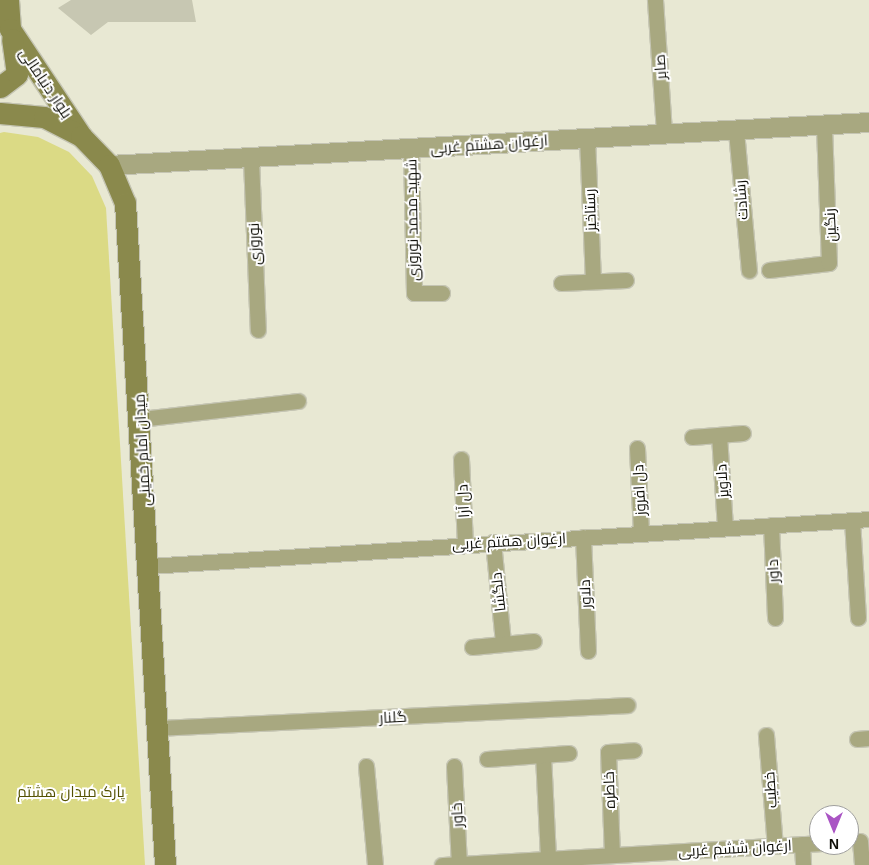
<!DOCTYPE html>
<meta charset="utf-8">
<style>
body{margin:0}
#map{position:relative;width:869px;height:865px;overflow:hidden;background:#e8e8d3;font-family:Arial,Cairo,sans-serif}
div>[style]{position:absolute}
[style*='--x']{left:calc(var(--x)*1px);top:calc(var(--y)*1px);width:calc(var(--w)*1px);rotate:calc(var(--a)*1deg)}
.green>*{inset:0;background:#dbda85}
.building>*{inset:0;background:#c7c7b2}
.roads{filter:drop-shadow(1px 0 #c5c5b3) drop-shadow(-1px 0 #c5c5b3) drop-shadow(0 1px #c5c5b3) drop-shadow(0 -1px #c5c5b3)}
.minor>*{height:15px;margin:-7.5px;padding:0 7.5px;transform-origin:7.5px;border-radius:7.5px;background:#a8a880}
.tertiary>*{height:19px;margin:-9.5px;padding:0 9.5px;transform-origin:9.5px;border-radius:9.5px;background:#a8a880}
.secondary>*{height:21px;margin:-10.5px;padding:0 10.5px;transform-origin:10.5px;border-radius:10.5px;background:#8a894c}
span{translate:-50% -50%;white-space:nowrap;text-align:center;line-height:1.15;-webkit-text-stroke:4px #fff;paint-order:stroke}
.street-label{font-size:15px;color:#101009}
.park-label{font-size:15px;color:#545101}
.north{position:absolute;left:809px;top:805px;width:50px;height:50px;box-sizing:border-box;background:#fff;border:1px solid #9f9f9d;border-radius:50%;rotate:180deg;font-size:14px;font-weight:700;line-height:20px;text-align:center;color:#101009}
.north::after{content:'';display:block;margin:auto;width:18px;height:22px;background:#aa55c4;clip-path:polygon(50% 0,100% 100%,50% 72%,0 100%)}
</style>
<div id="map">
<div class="green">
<div style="clip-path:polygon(4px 132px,38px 137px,69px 152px,92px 176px,106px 208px,145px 865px,0 865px,0 133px)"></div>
</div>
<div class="building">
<div style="clip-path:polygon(71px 0,192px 0,196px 22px,108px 22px,91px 35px,58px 8px)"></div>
</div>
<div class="roads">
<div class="minor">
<div style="--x:655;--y:0;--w:133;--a:86.1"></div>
<div style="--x:736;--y:131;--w:140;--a:84.7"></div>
<div style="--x:587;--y:138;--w:143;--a:87.6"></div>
<div style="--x:411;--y:149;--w:144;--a:88.8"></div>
<div style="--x:414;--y:293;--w:28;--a:0"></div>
<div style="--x:251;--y:159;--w:171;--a:87.7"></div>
<div style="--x:769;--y:270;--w:60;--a:-6.7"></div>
<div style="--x:829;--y:263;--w:138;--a:-92.1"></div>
<div style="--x:561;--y:283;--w:65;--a:-2.6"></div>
<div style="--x:140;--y:419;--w:159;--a:-6.5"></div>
<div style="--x:719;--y:435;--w:92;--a:86.3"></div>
<div style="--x:692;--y:437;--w:51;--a:-4.5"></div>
<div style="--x:637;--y:448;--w:84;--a:87.3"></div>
<div style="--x:461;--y:459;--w:85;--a:87.3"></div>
<div style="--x:852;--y:520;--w:98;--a:86.5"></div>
<div style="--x:771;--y:525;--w:93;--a:87.5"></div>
<div style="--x:583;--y:537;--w:114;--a:87.5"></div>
<div style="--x:493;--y:542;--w:101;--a:84.3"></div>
<div style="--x:149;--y:566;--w:722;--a:-3.73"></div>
<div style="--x:472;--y:647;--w:62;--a:-5.5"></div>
<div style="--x:158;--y:728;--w:470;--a:-2.8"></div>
<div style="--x:766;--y:735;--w:111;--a:85.4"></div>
<div style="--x:857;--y:739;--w:12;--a:-5"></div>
<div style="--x:543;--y:755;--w:104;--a:87.2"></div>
<div style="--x:487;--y:759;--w:82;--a:-4.2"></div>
<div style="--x:366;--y:766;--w:99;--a:84.8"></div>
<div style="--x:454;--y:766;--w:98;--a:87.1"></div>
<div style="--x:860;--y:841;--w:24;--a:85"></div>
<div style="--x:802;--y:844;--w:21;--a:87"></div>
<div style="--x:612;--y:855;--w:103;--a:-92.2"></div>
<div style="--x:608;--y:752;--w:26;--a:-4"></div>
<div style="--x:442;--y:865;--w:378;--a:-3.3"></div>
</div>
<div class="tertiary">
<div style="--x:109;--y:165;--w:761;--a:-3.24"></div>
</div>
<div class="secondary">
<div style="--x:8;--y:0;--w:29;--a:86"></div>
<div style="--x:10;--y:29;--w:125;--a:56.4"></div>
<div style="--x:0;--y:87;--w:21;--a:-37"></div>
<div style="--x:17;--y:74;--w:35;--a:-98"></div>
<div style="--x:0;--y:113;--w:44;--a:5.2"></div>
<div style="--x:44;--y:117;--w:42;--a:27.2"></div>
<div style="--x:81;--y:136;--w:40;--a:46"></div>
<div style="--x:109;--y:165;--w:41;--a:67.2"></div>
<div style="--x:125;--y:203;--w:663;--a:86.54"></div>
</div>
</div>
<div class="street-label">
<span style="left:660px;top:67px;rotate:-94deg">صابر</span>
<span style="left:46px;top:83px;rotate:56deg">بلوار دنیامالی</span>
<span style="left:489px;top:144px;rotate:-4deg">ارغوان هشتم غربی</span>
<span style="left:741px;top:200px;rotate:-94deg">رشادت</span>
<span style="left:590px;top:210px;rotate:-92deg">رستاخیز</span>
<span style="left:412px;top:220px;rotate:-91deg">شهید محمد نوروزی</span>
<span style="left:830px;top:225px;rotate:-93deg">رنگین</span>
<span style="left:254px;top:244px;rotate:-92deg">نوروزی</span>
<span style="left:142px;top:450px;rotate:-93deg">میدان امام خمینی</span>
<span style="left:722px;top:481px;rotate:-94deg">دلاویز</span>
<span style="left:639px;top:490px;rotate:-93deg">دل افروز</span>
<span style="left:463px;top:501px;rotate:-93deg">دل آرا</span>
<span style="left:509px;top:541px;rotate:-3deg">ارغوان هفتم غربی</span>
<span style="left:773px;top:571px;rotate:-93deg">داور</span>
<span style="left:498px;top:592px;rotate:-96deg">دلگشا</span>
<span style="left:585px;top:594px;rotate:-92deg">دلاور</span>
<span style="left:393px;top:717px;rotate:-3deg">گلنار</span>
<span style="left:609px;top:790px;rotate:-92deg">خاطره</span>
<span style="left:770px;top:790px;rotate:-94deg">خطیب</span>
<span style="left:457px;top:815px;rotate:-93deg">خاور</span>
<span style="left:735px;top:848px;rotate:-3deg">ارغوان ششم غربی</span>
</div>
<div class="park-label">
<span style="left:71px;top:792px">پارک میدان هشتم</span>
</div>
<div class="north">N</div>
</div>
